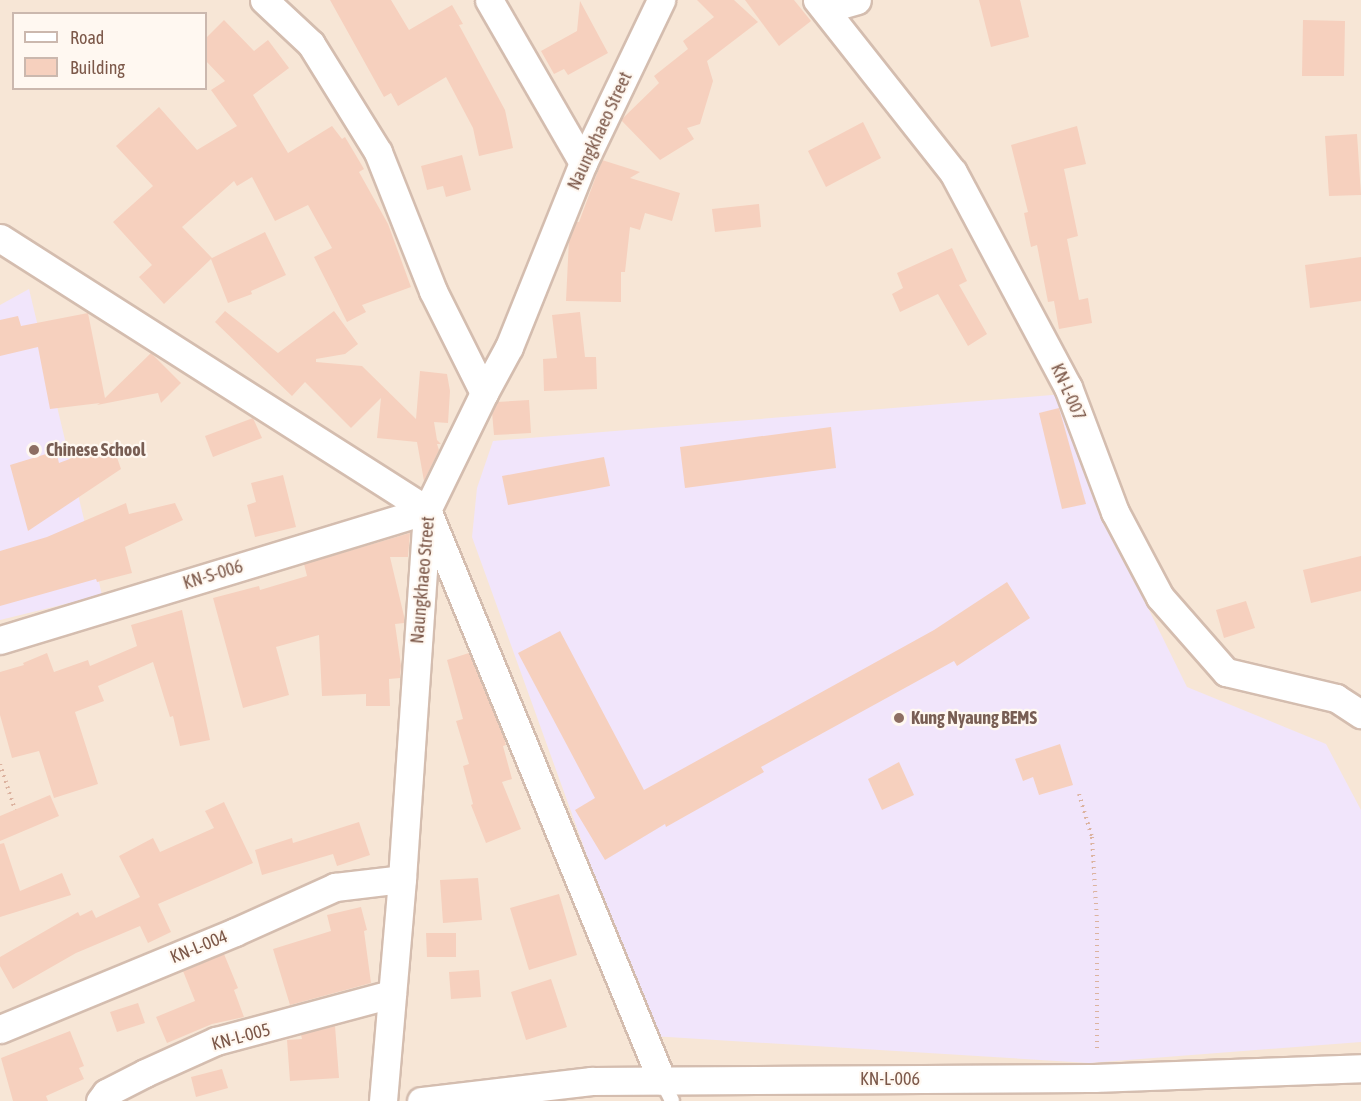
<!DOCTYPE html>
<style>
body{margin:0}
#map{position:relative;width:1361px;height:1101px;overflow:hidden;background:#fef4e9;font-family:"Asap Condensed",sans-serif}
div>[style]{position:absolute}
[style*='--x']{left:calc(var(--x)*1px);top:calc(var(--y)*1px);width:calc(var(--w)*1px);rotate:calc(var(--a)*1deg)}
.residential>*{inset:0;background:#f7e6d6}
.education>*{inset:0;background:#f1e5fb}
.building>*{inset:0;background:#f6d0be}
.path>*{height:4px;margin-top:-2px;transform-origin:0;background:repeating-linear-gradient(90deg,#dcb3a0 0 1.5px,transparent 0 6px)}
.roads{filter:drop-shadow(2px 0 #d4bdaf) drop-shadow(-2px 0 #d4bdaf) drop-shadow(0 2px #d4bdaf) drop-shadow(0 -2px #d4bdaf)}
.lane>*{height:14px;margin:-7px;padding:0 7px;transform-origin:7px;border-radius:7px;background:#fff}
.street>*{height:27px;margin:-13.5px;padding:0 13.5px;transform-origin:13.5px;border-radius:13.5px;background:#fff}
.dots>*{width:16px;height:16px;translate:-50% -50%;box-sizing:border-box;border:3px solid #fff8f1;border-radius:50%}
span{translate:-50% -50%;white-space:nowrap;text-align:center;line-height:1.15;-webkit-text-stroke:4.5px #fff8f1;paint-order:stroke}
.street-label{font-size:18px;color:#7c5849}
.education-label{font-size:18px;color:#785e54;font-weight:700}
.left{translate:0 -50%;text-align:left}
.legend{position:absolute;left:12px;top:12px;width:195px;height:78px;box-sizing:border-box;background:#fff8f1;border:2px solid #cbb8ae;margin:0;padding:8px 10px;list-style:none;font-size:18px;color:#7c5849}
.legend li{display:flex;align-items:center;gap:12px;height:30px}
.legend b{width:30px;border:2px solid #cbb8ae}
</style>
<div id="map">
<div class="residential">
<div style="clip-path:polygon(evenodd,0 0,1361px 0,1361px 1101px,0 1101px,0 0,14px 14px,206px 14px,206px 88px,14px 88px,14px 14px)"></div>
</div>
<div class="education">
<div style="clip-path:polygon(29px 289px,102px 595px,0 620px,0 305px)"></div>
<div style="clip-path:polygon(1064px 394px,1116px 543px,1187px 687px,1326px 744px,1361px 810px,1361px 1042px,1089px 1063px,652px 1036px,472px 537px,477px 488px,493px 441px)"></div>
</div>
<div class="building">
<div style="clip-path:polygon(330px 0,391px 0,409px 30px,452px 5px,463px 24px,459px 25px,505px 110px,513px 148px,479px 156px,473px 128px,446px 77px,398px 106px,391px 93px,384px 97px)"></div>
<div style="clip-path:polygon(697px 0,734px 0,758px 22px,707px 61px,713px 81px,700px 124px,687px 128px,694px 139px,660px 160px,621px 120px,659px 83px,654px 76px,688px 49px,683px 41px,714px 17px)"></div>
<div style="clip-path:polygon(745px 0,794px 0,811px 21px,779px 46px)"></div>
<div style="clip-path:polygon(979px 0,1020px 0,1029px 37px,991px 47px)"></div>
<div style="clip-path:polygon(580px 1px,608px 53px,568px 75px,564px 69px,554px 74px,541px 51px,577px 31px)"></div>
<div style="clip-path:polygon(224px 20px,254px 51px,268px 40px,289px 68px,253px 95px,288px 153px,332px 126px,342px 139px,345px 137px,364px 169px,359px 172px,388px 224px,411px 287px,362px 305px,366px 312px,347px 322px,314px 257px,332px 248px,308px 205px,275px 221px,252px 177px,237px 186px,234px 181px,182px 227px,212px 258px,265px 232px,286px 275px,251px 291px,252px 294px,228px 303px,211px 259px,164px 304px,139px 277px,152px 265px,113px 222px,153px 186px,116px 146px,159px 107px,197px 150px,237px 126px,211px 90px,225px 81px,206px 61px,206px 38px)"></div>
<div style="clip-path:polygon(1303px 20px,1345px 21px,1344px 76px,1302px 76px)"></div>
<div style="clip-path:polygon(863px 122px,881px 158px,826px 187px,808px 151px)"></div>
<div style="clip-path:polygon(1077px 126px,1086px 164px,1064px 169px,1078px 236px,1067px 239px,1079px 300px,1088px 298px,1092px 323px,1059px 329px,1054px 301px,1048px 302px,1037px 245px,1031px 247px,1024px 213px,1028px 212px,1011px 145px)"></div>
<div style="clip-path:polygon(1357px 134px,1361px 195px,1329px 196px,1325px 136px)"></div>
<div style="clip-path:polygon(462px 155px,471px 190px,446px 197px,443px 186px,427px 190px,421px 166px)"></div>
<div style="clip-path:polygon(602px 160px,640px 172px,630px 178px,680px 193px,672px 221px,645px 213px,640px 230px,630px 227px,625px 272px,621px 272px,621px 302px,566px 301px,569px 239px,576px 222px,579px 222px)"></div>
<div style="clip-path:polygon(759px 204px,761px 227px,715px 232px,712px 209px)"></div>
<div style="clip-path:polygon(952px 248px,967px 281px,959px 285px,987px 334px,968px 346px,938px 294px,900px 312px,892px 294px,903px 288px,897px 273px)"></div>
<div style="clip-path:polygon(1361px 257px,1361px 301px,1310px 308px,1305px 265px)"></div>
<div style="clip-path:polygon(225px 311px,278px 353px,334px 311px,358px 344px,345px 354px,316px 359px,316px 362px,362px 366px,416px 419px,420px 371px,447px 374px,450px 391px,448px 423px,434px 422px,437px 440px,441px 444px,437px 444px,439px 450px,424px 481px,417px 442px,377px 438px,381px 398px,351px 428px,305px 382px,292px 396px,215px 322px)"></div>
<div style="clip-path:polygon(580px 312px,585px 357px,596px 357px,597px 389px,544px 391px,543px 359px,557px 358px,552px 315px)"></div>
<div style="clip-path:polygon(88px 313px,105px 398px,151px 353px,181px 383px,161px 403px,158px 393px,97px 405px,100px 403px,50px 409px,38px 347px,0 356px,0 320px,18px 316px,21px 326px)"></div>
<div style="clip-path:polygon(529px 400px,531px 433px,494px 435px,492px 412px,497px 402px)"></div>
<div style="clip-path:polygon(1059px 408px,1086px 504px,1062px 509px,1039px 413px)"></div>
<div style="clip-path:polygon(253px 418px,262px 438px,213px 457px,205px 436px)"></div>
<div style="clip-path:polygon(831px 427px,836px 468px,685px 488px,680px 447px)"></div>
<div style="clip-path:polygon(112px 443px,121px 469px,28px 531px,10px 465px,56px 451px,59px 463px)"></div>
<div style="clip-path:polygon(604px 457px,610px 486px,508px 505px,502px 476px)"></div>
<div style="clip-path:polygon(283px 475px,296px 527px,255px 537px,247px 505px,256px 502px,251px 483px)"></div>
<div style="clip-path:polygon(126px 503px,129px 514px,175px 503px,183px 520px,125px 547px,132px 573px,97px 582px,96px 579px,0 606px,0 551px,47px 537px)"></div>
<div style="clip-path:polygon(410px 533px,408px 557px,390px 557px,404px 616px,404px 623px,395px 624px,401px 666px,400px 678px,389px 679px,390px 706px,366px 706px,366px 694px,322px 696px,319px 635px,276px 647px,289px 695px,243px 708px,213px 598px,259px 586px,260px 590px,307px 576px,304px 564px)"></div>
<div style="clip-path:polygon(1361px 556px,1361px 591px,1311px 603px,1303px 570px)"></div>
<div style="clip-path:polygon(1007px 582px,1030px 618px,957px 666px,954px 661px,761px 767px,764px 772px,666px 827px,665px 824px,605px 860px,575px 810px,595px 798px,518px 653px,560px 631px,644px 790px,934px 630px)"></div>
<div style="clip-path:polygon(1246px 601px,1255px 628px,1224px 638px,1216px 610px)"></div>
<div style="clip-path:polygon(182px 610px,210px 740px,180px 746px,173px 716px,170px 717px,153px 662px,98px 686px,104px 701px,75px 712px,98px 784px,54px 798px,39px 751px,12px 758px,0 715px,0 672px,24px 665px,23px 663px,47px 653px,54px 672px,88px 660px,90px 666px,137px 646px,131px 625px)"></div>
<div style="clip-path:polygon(469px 653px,504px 737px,506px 745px,503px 746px,512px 779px,502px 782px,521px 829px,486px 843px,471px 805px,473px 804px,463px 766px,469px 764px,456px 721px,463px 719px,447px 660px)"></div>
<div style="clip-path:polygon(1060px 744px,1073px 785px,1039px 795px,1033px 777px,1023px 781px,1015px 759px)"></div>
<div style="clip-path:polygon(899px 762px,914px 795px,882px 810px,868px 779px)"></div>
<div style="clip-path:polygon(50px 795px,59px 816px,0 841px,0 816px)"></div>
<div style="clip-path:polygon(224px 802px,253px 863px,158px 904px,171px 932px,148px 943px,140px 926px,76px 953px,13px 989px,0 966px,0 957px,78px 912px,80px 916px,92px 910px,96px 918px,140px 897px,119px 856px,153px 838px,160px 852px,214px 828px,205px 811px)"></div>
<div style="clip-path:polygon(359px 822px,370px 855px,337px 866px,333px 854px,262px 875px,255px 850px,292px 838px,293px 843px)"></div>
<div style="clip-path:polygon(4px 843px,20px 891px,62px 873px,71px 895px,0 917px,0 844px)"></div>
<div style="clip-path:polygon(478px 878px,482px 920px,443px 923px,440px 880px)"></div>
<div style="clip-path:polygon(559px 894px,577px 955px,529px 970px,510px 908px)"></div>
<div style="clip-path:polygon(361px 907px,367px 930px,364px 931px,371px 983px,290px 1005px,273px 949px,331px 931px,327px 915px)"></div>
<div style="clip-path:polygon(426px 933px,456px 933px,456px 957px,427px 957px)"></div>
<div style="clip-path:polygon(224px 954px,238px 988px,234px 990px,244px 1017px,212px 1024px,167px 1043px,156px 1017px,195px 1001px,183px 971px)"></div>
<div style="clip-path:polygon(479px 970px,481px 997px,451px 999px,449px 972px)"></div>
<div style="clip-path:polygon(551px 979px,567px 1027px,526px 1040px,511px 992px)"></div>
<div style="clip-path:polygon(138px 1003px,145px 1023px,117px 1032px,110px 1012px)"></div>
<div style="clip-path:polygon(335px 1026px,339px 1078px,290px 1081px,287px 1040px,302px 1039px,301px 1035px)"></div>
<div style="clip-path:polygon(70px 1031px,84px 1066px,79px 1068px,84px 1079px,46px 1096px,48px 1101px,13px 1101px,1px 1058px)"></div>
<div style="clip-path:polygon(222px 1069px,228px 1088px,196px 1097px,191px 1077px)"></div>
</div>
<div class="path">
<div style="--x:0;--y:764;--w:48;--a:71.9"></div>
<div style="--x:1079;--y:794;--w:45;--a:73.2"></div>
<div style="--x:1092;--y:837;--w:84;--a:86.6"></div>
<div style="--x:1097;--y:921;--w:131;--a:90"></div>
</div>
<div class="roads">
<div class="lane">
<div style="--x:662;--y:1081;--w:22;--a:63"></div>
</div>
<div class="street">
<div style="--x:264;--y:0;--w:64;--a:43.1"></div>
<div style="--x:311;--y:44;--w:127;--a:58.2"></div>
<div style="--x:378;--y:152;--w:149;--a:68.4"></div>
<div style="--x:433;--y:291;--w:114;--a:63.4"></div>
<div style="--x:489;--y:0;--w:188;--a:60"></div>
<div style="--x:817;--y:0;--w:219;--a:51.7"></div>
<div style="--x:953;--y:172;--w:244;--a:61.9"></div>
<div style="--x:1068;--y:387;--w:134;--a:69.4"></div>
<div style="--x:1115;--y:512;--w:96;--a:62.1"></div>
<div style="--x:1160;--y:597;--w:100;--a:48.7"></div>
<div style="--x:1226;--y:672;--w:113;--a:13.3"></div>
<div style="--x:1336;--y:698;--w:30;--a:33"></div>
<div style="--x:826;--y:9;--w:32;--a:-16"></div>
<div style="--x:0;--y:238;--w:506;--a:32.5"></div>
<div style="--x:427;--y:510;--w:617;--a:67.63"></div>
<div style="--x:0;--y:640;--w:446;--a:-16.9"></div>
<div style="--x:0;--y:1029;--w:254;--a:-22.4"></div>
<div style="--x:235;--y:932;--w:110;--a:-24.2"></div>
<div style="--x:335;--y:887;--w:67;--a:-6.8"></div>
<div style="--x:100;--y:1101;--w:10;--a:-53"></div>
<div style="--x:106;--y:1093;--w:44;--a:-27.1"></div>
<div style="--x:145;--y:1073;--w:78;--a:-24.3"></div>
<div style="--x:216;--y:1041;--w:182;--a:-15"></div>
<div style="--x:383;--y:1101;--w:223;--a:-85.1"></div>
<div style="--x:402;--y:879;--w:370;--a:-86.1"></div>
<div style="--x:427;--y:510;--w:130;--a:-64"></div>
<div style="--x:484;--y:393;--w:52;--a:-61.5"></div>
<div style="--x:509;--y:347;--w:198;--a:-68.1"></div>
<div style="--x:583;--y:163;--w:181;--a:-64.4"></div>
<div style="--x:421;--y:1101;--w:171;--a:-6.7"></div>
<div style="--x:591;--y:1081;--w:503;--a:-0.34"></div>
<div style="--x:1094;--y:1078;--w:267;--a:-2.1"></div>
</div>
</div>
<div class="dots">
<div style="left:34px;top:450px;background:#8d6e63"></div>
<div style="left:899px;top:718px;background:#8d6e63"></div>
</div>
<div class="street-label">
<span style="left:600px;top:131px;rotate:-65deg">Naungkhaeo Street</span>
<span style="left:1068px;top:392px;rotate:66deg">KN-L-007</span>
<span style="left:213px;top:575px;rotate:-17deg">KN-S-006</span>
<span style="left:423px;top:580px;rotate:-85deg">Naungkhaeo Street</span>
<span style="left:199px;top:947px;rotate:-22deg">KN-L-004</span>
<span style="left:241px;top:1037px;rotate:-15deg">KN-L-005</span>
<span style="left:890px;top:1079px">KN-L-006</span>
</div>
<div class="education-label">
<span class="left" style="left:46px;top:450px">Chinese School</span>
<span class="left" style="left:911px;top:718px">Kung Nyaung BEMS</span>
</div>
<ul class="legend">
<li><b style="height:8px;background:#fff"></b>Road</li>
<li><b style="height:16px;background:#f6d0be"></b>Building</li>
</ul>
</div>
